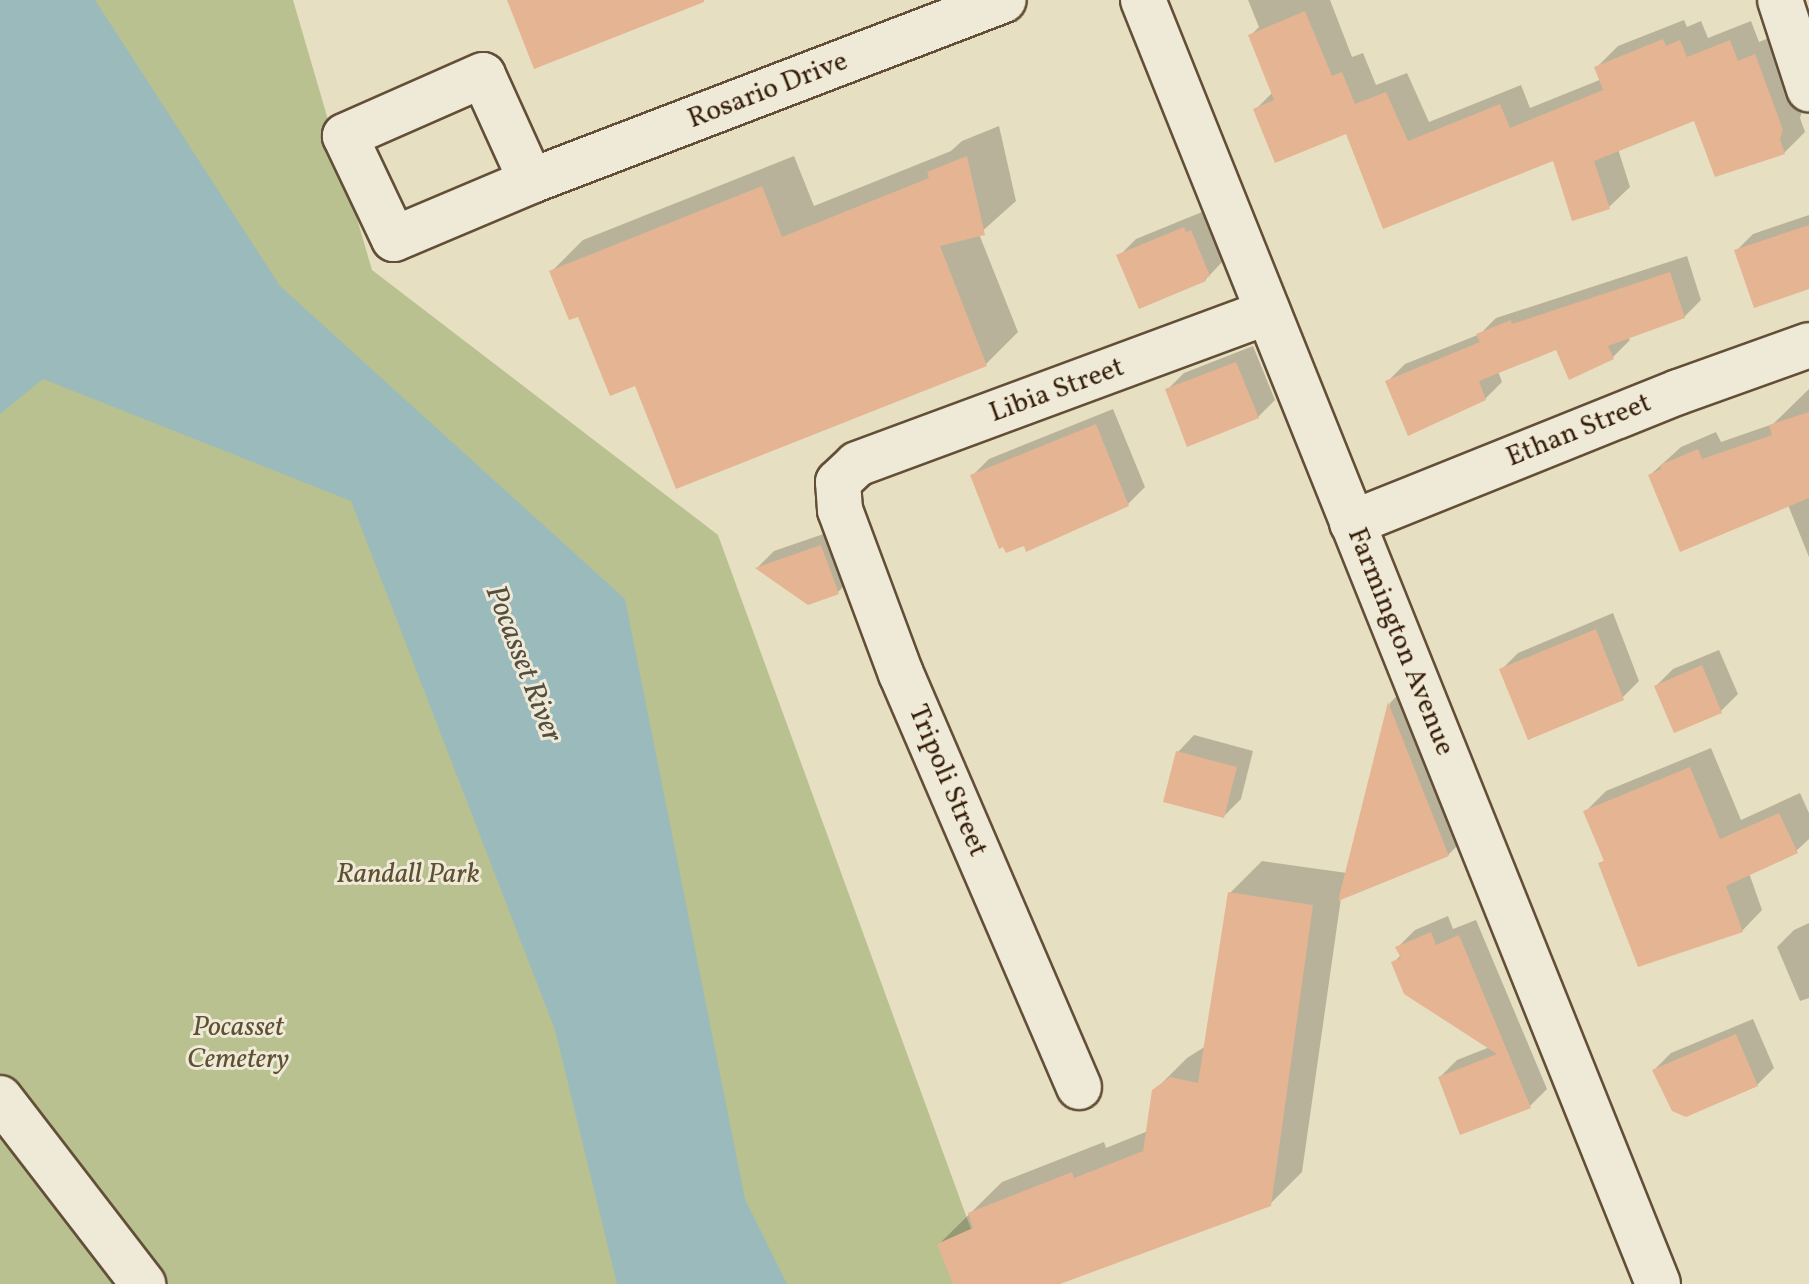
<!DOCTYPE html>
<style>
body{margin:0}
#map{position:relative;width:1809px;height:1284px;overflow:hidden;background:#e7dfc1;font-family:Vollkorn,serif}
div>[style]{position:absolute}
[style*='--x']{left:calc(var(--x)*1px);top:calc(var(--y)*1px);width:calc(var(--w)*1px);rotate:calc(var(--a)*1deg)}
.green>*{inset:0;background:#b9c191}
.water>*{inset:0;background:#9ababc}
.shadow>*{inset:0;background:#0003}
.building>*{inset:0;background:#e4b493}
.roads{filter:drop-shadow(2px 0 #634f37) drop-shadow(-2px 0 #634f37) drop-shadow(0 2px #634f37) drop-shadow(0 -2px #634f37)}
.minor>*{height:44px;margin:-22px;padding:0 22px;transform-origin:22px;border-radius:22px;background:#efead7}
span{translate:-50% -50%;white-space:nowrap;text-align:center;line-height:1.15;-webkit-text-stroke:6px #efead7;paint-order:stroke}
.street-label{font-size:28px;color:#371f09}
.park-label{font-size:28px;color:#5e5032;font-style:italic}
.water-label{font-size:30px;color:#554e3f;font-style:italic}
</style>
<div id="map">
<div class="green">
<div style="clip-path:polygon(0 0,293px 0,372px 270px,718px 535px,991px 1284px,0 1284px)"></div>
</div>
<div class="water">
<div style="clip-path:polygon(0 0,95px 0,280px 286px,625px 599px,745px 1199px,787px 1284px,617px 1284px,555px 1030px,351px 501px,43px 379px,0 414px)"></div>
</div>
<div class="shadow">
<div style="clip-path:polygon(1248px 0,1330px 0,1352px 57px,1363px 53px,1376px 85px,1407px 73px,1429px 122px,1521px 85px,1530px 108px,1602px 79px,1597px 67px,1618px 46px,1684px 20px,1687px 27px,1701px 21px,1708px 38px,1751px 21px,1759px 42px,1776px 35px,1803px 108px,1800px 118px,1805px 132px,1784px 153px,1695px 119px,1618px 149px,1630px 187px,1609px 207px,1554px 158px,1385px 227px,1347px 131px,1255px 110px,1273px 92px,1250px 36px,1259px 27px)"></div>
<div style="clip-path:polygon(999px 126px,1016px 201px,979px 234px,1018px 332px,986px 364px,636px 384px,579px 314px,551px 272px,583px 240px,794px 156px,814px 206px,951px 151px,962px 141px)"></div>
<div style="clip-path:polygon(1202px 212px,1203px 216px,1208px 214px,1226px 258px,1205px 280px,1119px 256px,1136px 239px)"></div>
<div style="clip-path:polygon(1809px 215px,1809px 287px,1736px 251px,1753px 234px)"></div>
<div style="clip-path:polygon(1687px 256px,1701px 300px,1684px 317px,1628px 337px,1630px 340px,1613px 357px,1557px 347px,1498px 371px,1502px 382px,1485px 399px,1388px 381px,1405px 364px,1480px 334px,1496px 318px)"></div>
<div style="clip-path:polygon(1253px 346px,1275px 400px,1258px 417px,1167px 390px,1184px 373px)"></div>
<div style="clip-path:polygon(1809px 389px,1809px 557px,1788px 505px,1650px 475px,1681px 447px,1716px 432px,1721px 442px,1773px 424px)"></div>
<div style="clip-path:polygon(1113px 409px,1145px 487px,1128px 504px,972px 476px,989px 459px)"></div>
<div style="clip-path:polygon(838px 529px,855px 575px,838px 592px,758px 567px,774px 551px)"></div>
<div style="clip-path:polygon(1613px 613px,1639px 681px,1622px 698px,1501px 670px,1518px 653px)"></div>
<div style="clip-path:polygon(1719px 650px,1738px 694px,1721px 711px,1656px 686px,1673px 669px)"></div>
<div style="clip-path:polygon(1413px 679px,1473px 830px,1448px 855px,1341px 898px,1302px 1172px,1270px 1204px,1054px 1284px,955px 1284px,939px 1244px,1002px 1182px,1104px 1142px,1106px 1148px,1148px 1131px,1154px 1091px,1187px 1058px,1206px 1046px,1230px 893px,1262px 861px,1347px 873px,1390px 703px)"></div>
<div style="clip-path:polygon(1194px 735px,1253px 751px,1241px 799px,1224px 816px,1178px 752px)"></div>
<div style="clip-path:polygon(1711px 748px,1741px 820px,1800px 793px,1809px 813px,1809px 839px,1796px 851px,1749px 873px,1762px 910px,1742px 931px,1601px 864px,1605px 859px,1586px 811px,1606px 791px)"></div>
<div style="clip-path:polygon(1448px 916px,1453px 929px,1476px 920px,1547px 1089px,1530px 1106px,1440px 1077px,1457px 1060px,1490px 1047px,1393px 963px,1401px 955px,1398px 947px,1415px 930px)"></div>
<div style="clip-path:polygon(1809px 923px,1809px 998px,1800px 1001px,1777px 947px,1794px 930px)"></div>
<div style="clip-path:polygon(1753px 1019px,1774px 1068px,1757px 1085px,1654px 1070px,1671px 1053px)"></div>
</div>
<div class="building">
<div style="clip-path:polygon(507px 0,704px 0,704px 2px,534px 69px)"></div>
<div style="clip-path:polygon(1305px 11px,1332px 76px,1342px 72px,1355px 104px,1386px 92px,1408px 141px,1500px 104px,1510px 128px,1603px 90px,1594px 67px,1663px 39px,1666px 46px,1680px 40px,1687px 57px,1730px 40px,1738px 61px,1755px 54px,1783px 130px,1780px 139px,1785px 154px,1715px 177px,1694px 121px,1594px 161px,1610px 209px,1572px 221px,1553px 161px,1383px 229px,1346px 134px,1275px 163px,1253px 109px,1274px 100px,1248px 35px)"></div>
<div style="clip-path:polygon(967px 156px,985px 235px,940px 246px,987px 366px,676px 489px,635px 386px,610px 396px,578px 317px,569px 320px,549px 271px,762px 186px,782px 237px,929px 178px,927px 172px)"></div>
<div style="clip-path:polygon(1809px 225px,1809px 289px,1754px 308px,1734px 250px)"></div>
<div style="clip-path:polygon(1184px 227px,1186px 232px,1191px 230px,1210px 276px,1205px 278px,1206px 281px,1139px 309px,1116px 255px)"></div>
<div style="clip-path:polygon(1670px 272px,1685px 318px,1608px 346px,1614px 359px,1569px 380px,1556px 350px,1479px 381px,1486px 400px,1408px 436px,1385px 381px,1480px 342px,1476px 334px,1511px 320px,1512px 324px)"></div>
<div style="clip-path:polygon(1236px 362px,1259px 418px,1187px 447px,1165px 389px)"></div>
<div style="clip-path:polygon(1809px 412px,1809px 498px,1680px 552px,1648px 475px,1661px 469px,1660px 465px,1698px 449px,1702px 459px,1772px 435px,1769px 425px)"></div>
<div style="clip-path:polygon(1096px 424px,1129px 506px,1026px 552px,1024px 546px,1006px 553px,1003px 547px,999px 549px,970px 475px)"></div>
<div style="clip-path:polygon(821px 545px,839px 594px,808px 605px,755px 568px)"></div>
<div style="clip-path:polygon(1596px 629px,1624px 700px,1528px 740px,1499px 669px)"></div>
<div style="clip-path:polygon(1702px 665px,1722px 713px,1674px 733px,1654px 686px)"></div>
<div style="clip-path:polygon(1388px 702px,1449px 856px,1338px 901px)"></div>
<div style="clip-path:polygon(1176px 751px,1237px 767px,1224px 818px,1163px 802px)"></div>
<div style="clip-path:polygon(1690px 767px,1720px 839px,1779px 813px,1798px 853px,1726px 886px,1743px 932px,1638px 967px,1598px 863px,1604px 861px,1583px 811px)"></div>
<div style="clip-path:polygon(1228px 892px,1313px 905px,1271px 1206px,1060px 1284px,953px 1284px,937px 1244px,973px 1228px,968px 1213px,1072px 1172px,1074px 1178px,1143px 1151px,1152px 1090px,1170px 1077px,1198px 1083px)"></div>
<div style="clip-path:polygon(1431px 932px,1436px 945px,1459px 935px,1531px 1108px,1460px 1135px,1438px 1077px,1497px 1054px,1404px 994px,1391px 962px,1401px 958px,1395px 947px)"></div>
<div style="clip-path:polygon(1736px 1034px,1758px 1086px,1686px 1117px,1672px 1111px,1652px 1070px)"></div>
</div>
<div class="roads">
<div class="minor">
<div style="--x:1143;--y:0;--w:1383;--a:68.14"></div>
<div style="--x:1780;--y:0;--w:94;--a:72"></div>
<div style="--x:531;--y:181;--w:116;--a:-114.4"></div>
<div style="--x:483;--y:75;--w:151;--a:156.2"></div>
<div style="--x:345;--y:136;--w:114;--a:64.6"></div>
<div style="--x:394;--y:239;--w:149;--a:-22.9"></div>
<div style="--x:531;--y:181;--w:506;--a:-20.94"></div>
<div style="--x:1352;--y:523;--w:351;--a:-21.9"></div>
<div style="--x:1678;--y:392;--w:139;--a:-19.7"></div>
<div style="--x:1079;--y:1087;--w:450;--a:-113.3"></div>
<div style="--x:901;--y:674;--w:175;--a:-110.4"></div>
<div style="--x:840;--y:510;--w:28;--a:-94"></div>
<div style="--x:838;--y:482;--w:26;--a:-43"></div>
<div style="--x:857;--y:464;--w:438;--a:-20.3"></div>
<div style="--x:0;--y:1098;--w:235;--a:52.4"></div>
</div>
</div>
<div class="street-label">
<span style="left:768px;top:91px;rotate:-21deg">Rosario Drive</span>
<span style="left:1057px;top:391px;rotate:-20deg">Libia Street</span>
<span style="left:1579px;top:431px;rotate:-22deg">Ethan Street</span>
<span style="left:1400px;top:642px;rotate:68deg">Farmington Avenue</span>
<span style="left:947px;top:781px;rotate:67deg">Tripoli Street</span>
</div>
<div class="park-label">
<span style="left:408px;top:875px">Randall Park</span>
<span style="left:238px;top:1044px">Pocasset<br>Cemetery</span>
</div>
<div class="water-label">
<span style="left:523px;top:664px;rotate:69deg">Pocasset River</span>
</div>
</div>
